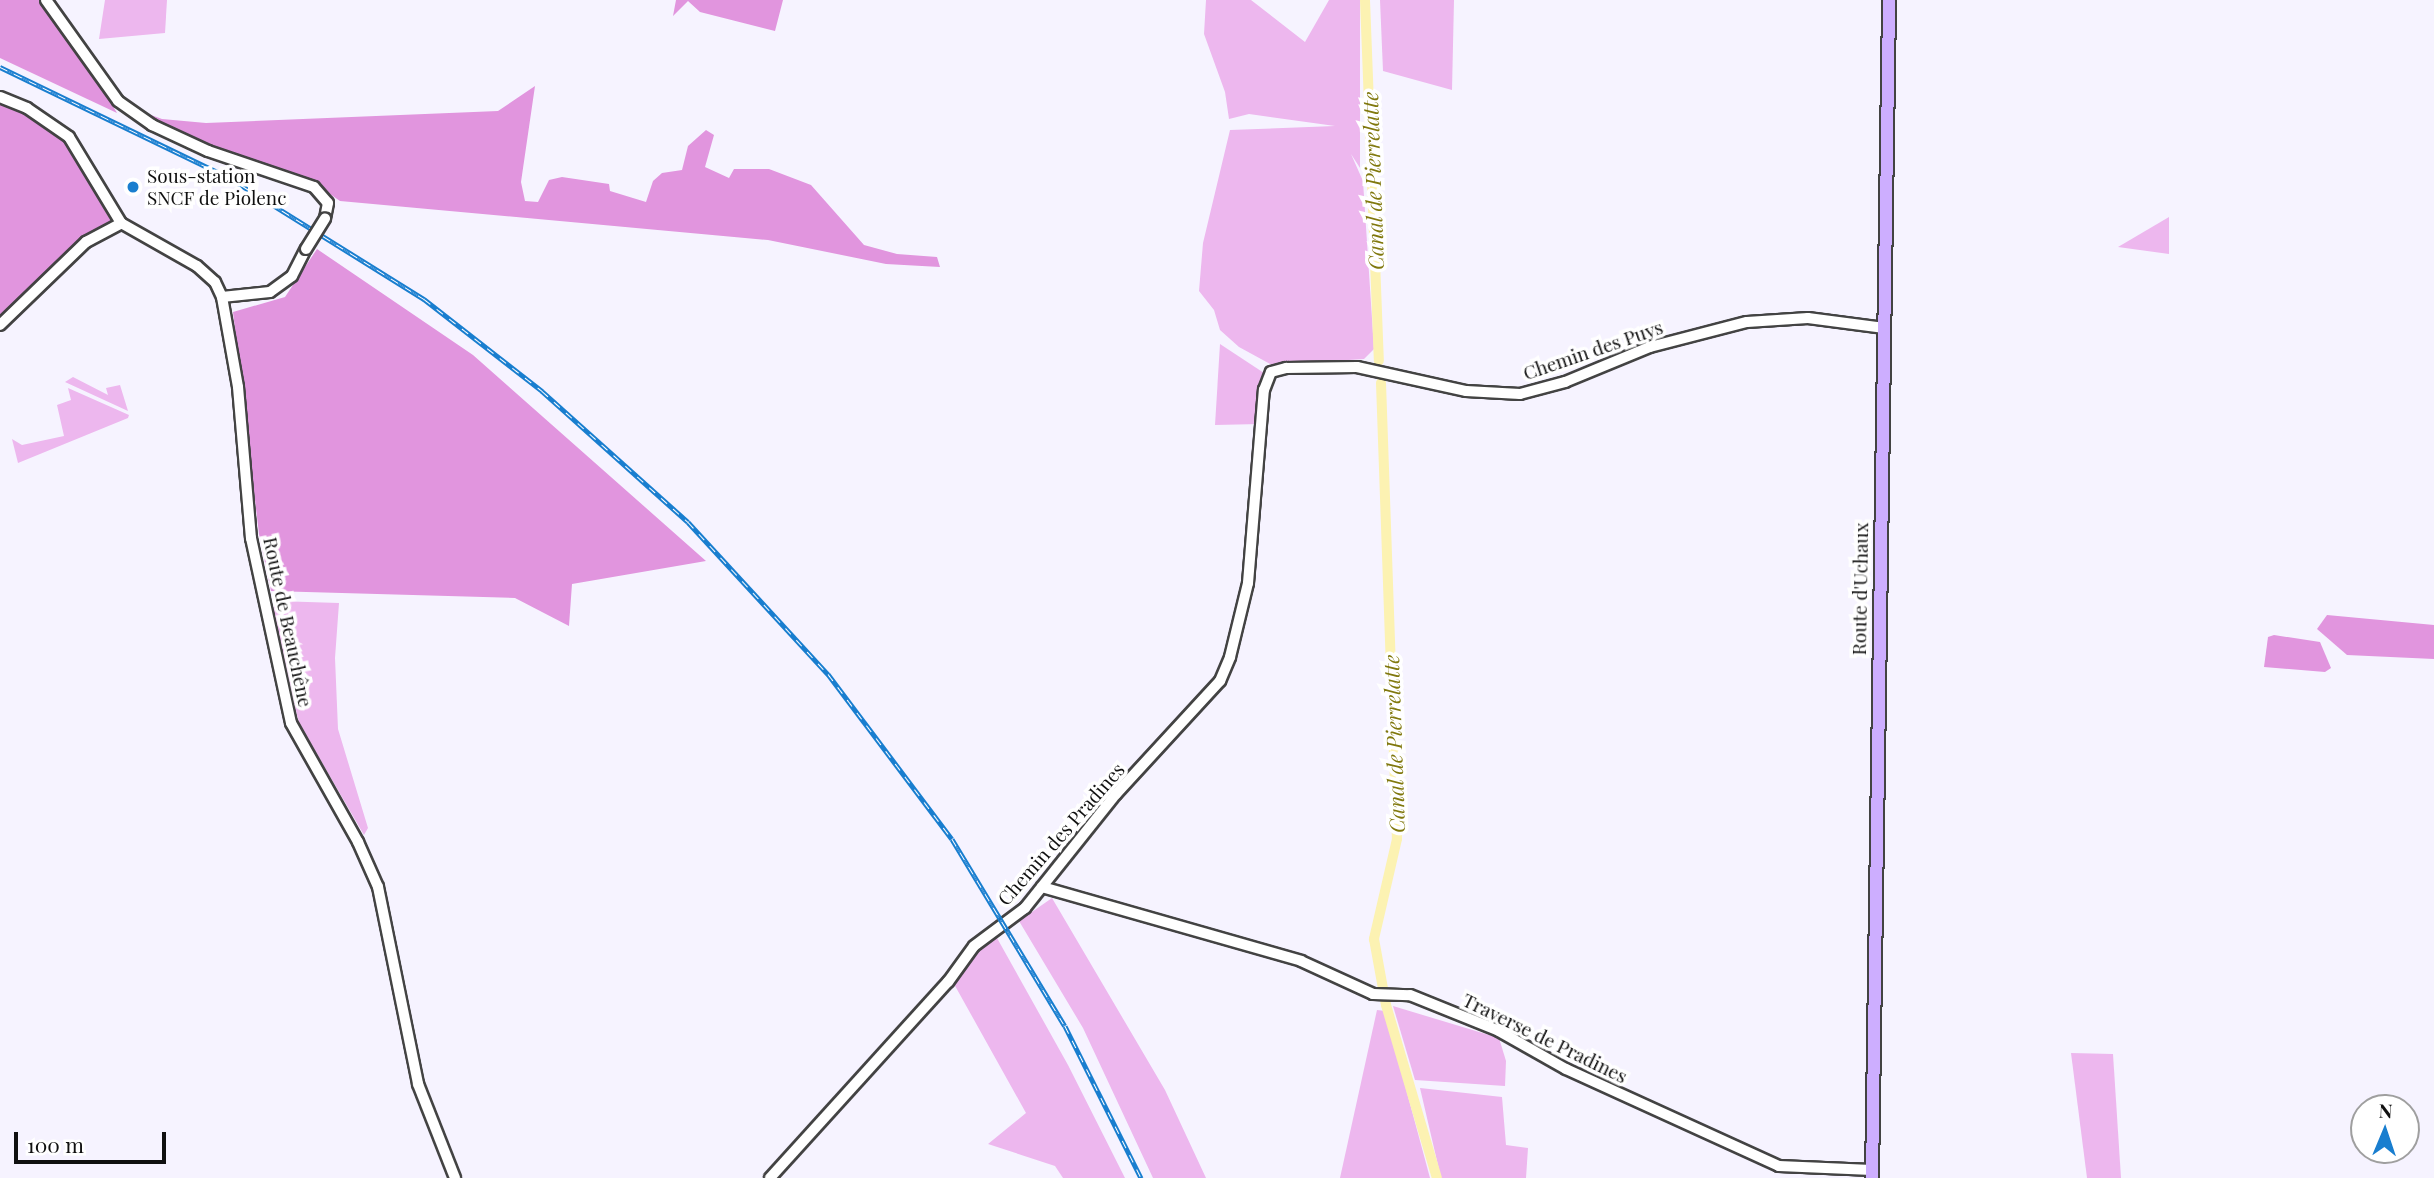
<!DOCTYPE html>
<meta charset="utf-8">
<style>
body{margin:0}
#map{position:relative;width:2434px;height:1178px;overflow:hidden;background:#f6f3ff;font-family:"Playfair Display",serif}
div>[style]{position:absolute}
[style*='--x']{left:calc(var(--x)*1px);top:calc(var(--y)*1px);width:calc(var(--w)*1px);rotate:calc(var(--a)*1deg)}
.green>*{inset:0;background:#edb7ee}
.forest>*{inset:0;background:#e195de}
.canal>*{height:10px;margin:-5px;padding:0 5px;transform-origin:5px;border-radius:5px;background:#fcf2b2}
.roads{filter:drop-shadow(2px 0 #434343) drop-shadow(-2px 0 #434343) drop-shadow(0 2px #434343) drop-shadow(0 -2px #434343)}
.street>*{height:10px;margin:-5px;padding:0 5px;transform-origin:5px;border-radius:5px;background:#fff}
.secondary>*{height:12px;margin:-6px;padding:0 6px;transform-origin:6px;border-radius:6px;background:#cdaeff}
.rail>*{height:5px;margin-top:-2.5px;transform-origin:0;background:repeating-linear-gradient(90deg,#fff 0 8px,#197ecf 0 16px);box-sizing:border-box;border-block:2px solid #197ecf}
.bridges{filter:drop-shadow(2px 0 #434343) drop-shadow(-2px 0 #434343) drop-shadow(0 2px #434343) drop-shadow(0 -2px #434343)}
.street-bridge>*{height:10px;margin:-5px;padding:0 5px;transform-origin:5px;border-radius:5px;background:#fff}
.dots>*{width:19px;height:19px;translate:-50% -50%;box-sizing:border-box;border:4px solid #fff;border-radius:50%}
span{translate:-50% -50%;white-space:nowrap;text-align:center;line-height:1.15;-webkit-text-stroke:7px #fff;paint-order:stroke}
.poi-label{font-size:19px;color:#101010}
.left{translate:0 -50%;text-align:left}
.street-label{font-size:19px;color:#101010}
.water-label{font-size:21px;color:#80780d;font-style:italic}
.north{position:absolute;left:2350px;top:1094px;width:70px;height:70px;box-sizing:border-box;background:#fff;border:2px solid #9f9f9f;border-radius:50%;rotate:2deg;font-size:19px;font-weight:700;line-height:28px;text-align:center;color:#101010}
.north::after{content:'';display:block;margin:auto;width:24px;height:32px;background:#197ecf;clip-path:polygon(50% 0,100% 100%,50% 72%,0 100%)}
.scale{position:absolute;left:14px;top:1132px;width:152px;height:32px;box-sizing:border-box;border:4px solid #101010;border-top:0;padding-left:9px;font-size:21px;line-height:24px;white-space:nowrap;color:#101010;-webkit-text-stroke:5px #fff;paint-order:stroke}
</style>
<div id="map">
<div class="green">
<div style="clip-path:polygon(105px 0,167px 0,165px 33px,99px 39px)"></div>
<div style="clip-path:polygon(1206px 0,1251px 0,1305px 42px,1329px 0,1360px 0,1360px 168px,1351px 154px,1363px 181px,1374px 349px,1364px 359px,1272px 365px,1239px 347px,1220px 330px,1214px 310px,1199px 291px,1203px 243px,1230px 130px,1335px 126px,1249px 114px,1229px 119px,1225px 92px,1204px 34px)"></div>
<div style="clip-path:polygon(1380px 0,1454px 0,1452px 90px,1383px 71px)"></div>
<div style="clip-path:polygon(2169px 217px,2169px 254px,2118px 247px)"></div>
<div style="clip-path:polygon(1220px 344px,1264px 373px,1260px 424px,1215px 425px)"></div>
<div style="clip-path:polygon(73px 377px,108px 395px,106px 388px,120px 385px,128px 411px,65px 382px)"></div>
<div style="clip-path:polygon(68px 388px,129px 415px,128px 418px,18px 463px,12px 439px,22px 445px,64px 436px,57px 405px,71px 400px)"></div>
<div style="clip-path:polygon(276px 601px,339px 603px,335px 658px,338px 729px,368px 828px,364px 835px,299px 723px,272px 612px)"></div>
<div style="clip-path:polygon(1052px 898px,1165px 1090px,1206px 1178px,1153px 1178px,1083px 1028px,1019px 921px)"></div>
<div style="clip-path:polygon(997px 938px,1068px 1065px,1125px 1178px,1063px 1178px,1055px 1166px,988px 1144px,1026px 1113px,954px 984px,981px 946px)"></div>
<div style="clip-path:polygon(1393px 1006px,1499px 1038px,1506px 1061px,1505px 1086px,1415px 1080px)"></div>
<div style="clip-path:polygon(1377px 1010px,1385px 1011px,1430px 1178px,1340px 1178px)"></div>
<div style="clip-path:polygon(2071px 1053px,2113px 1054px,2121px 1178px,2087px 1178px)"></div>
<div style="clip-path:polygon(1420px 1088px,1502px 1097px,1506px 1145px,1528px 1148px,1526px 1178px,1441px 1178px)"></div>
</div>
<div class="forest">
<div style="clip-path:polygon(0 0,41px 0,87px 62px,117px 113px,0 58px)"></div>
<div style="clip-path:polygon(676px 0,783px 0,775px 31px,700px 12px,688px 1px,673px 16px)"></div>
<div style="clip-path:polygon(535px 86px,521px 182px,525px 201px,538px 202px,549px 180px,562px 177px,609px 184px,610px 191px,646px 202px,653px 181px,662px 173px,682px 170px,688px 146px,706px 130px,714px 135px,705px 167px,729px 178px,734px 169px,769px 169px,811px 185px,864px 245px,897px 254px,937px 257px,940px 267px,886px 264px,768px 240px,340px 201px,317px 185px,168px 128px,137px 110px,162px 119px,206px 123px,498px 111px)"></div>
<div style="clip-path:polygon(0 102px,48px 126px,66px 142px,111px 221px,0 319px)"></div>
<div style="clip-path:polygon(317px 249px,473px 355px,706px 561px,572px 584px,569px 626px,515px 598px,271px 591px,259px 534px,233px 312px,285px 297px)"></div>
<div style="clip-path:polygon(2327px 615px,2434px 625px,2434px 659px,2347px 655px,2317px 629px)"></div>
<div style="clip-path:polygon(2274px 635px,2320px 642px,2331px 668px,2325px 672px,2264px 667px,2268px 637px)"></div>
</div>
<div class="canal">
<div style="--x:1365;--y:0;--w:361;--a:87.8"></div>
<div style="--x:1381;--y:383;--w:456;--a:88"></div>
<div style="--x:1397;--y:839;--w:103;--a:103"></div>
<div style="--x:1374;--y:939;--w:67;--a:79.7"></div>
<div style="--x:1386;--y:1005;--w:180;--a:73.6"></div>
</div>
<div class="roads">
<div class="street">
<div style="--x:46;--y:0;--w:124;--a:54.5"></div>
<div style="--x:118;--y:101;--w:42;--a:35.2"></div>
<div style="--x:152;--y:125;--w:62;--a:24.9"></div>
<div style="--x:208;--y:151;--w:112;--a:18.8"></div>
<div style="--x:314;--y:187;--w:21;--a:49"></div>
<div style="--x:328;--y:203;--w:15;--a:101"></div>
<div style="--x:0;--y:97;--w:29;--a:22"></div>
<div style="--x:27;--y:108;--w:51;--a:34.6"></div>
<div style="--x:69;--y:137;--w:100;--a:58.8"></div>
<div style="--x:121;--y:223;--w:87;--a:29.5"></div>
<div style="--x:197;--y:266;--w:24;--a:42"></div>
<div style="--x:215;--y:282;--w:17;--a:65"></div>
<div style="--x:222;--y:297;--w:91;--a:79.9"></div>
<div style="--x:238;--y:387;--w:152;--a:85.1"></div>
<div style="--x:251;--y:538;--w:189;--a:77.8"></div>
<div style="--x:291;--y:723;--w:137;--a:60.6"></div>
<div style="--x:358;--y:842;--w:49;--a:66"></div>
<div style="--x:378;--y:887;--w:201;--a:78.5"></div>
<div style="--x:418;--y:1084;--w:101;--a:68.5"></div>
<div style="--x:222;--y:297;--w:48;--a:-5.9"></div>
<div style="--x:270;--y:292;--w:27;--a:-36"></div>
<div style="--x:292;--y:276;--w:30;--a:-63"></div>
<div style="--x:0;--y:325;--w:120;--a:-44"></div>
<div style="--x:86;--y:242;--w:40;--a:-28"></div>
<div style="--x:1042;--y:887;--w:269;--a:15.9"></div>
<div style="--x:1301;--y:961;--w:79;--a:24.6"></div>
<div style="--x:1373;--y:994;--w:37;--a:2"></div>
<div style="--x:1410;--y:995;--w:96;--a:22"></div>
<div style="--x:1499;--y:1031;--w:77;--a:29.6"></div>
<div style="--x:1566;--y:1069;--w:234;--a:24.5"></div>
<div style="--x:1779;--y:1166;--w:93;--a:2.5"></div>
<div style="--x:770;--y:1178;--w:265;--a:-47.8"></div>
<div style="--x:948;--y:982;--w:44;--a:-54.2"></div>
<div style="--x:974;--y:946;--w:64;--a:-36.7"></div>
<div style="--x:1025;--y:908;--w:146;--a:-51.4"></div>
<div style="--x:1116;--y:794;--w:154;--a:-47.4"></div>
<div style="--x:1220;--y:681;--w:26;--a:-67"></div>
<div style="--x:1230;--y:657;--w:76;--a:-76.3"></div>
<div style="--x:1248;--y:583;--w:194;--a:-85.3"></div>
<div style="--x:1264;--y:390;--w:19;--a:-69"></div>
<div style="--x:1271;--y:372;--w:16;--a:-15"></div>
<div style="--x:1286;--y:368;--w:71;--a:-0.8"></div>
<div style="--x:1357;--y:367;--w:112;--a:12.4"></div>
<div style="--x:1466;--y:391;--w:54;--a:3.2"></div>
<div style="--x:1520;--y:394;--w:47;--a:-14.9"></div>
<div style="--x:1565;--y:382;--w:92;--a:-22.4"></div>
<div style="--x:1650;--y:347;--w:100;--a:-14.5"></div>
<div style="--x:1747;--y:322;--w:61;--a:-3.8"></div>
<div style="--x:1808;--y:318;--w:77;--a:7.5"></div>
</div>
<div class="secondary">
<div style="--x:1872;--y:1178;--w:1178;--a:-89.17"></div>
</div>
</div>
<div class="rail">
<div style="--x:0;--y:67;--w:253;--a:25.8"></div>
<div style="--x:228;--y:177;--w:231;--a:31.9"></div>
<div style="--x:424;--y:299;--w:150;--a:37.9"></div>
<div style="--x:542;--y:391;--w:196;--a:41.9"></div>
<div style="--x:688;--y:522;--w:207;--a:47.4"></div>
<div style="--x:828;--y:674;--w:206;--a:53.1"></div>
<div style="--x:952;--y:839;--w:218;--a:58.9"></div>
<div style="--x:1065;--y:1026;--w:170;--a:63.4"></div>
</div>
<div class="bridges">
<div class="street-bridge">
<div style="--x:306;--y:249;--w:36;--a:-58"></div>
</div>
</div>
<div class="dots">
<div style="left:133px;top:187px;background:#197ecf"></div>
</div>
<div class="poi-label">
<span class="left" style="left:147px;top:187px">Sous-station<br>SNCF de Piolenc</span>
</div>
<div class="street-label">
<span style="left:1593px;top:350px;rotate:-19deg">Chemin des Puys</span>
<span style="left:1860px;top:589px;rotate:-89deg">Route d'Uchaux</span>
<span style="left:288px;top:622px;rotate:78deg">Route de Beauchêne</span>
<span style="left:1061px;top:834px;rotate:-49deg">Chemin des Pradines</span>
<span style="left:1545px;top:1038px;rotate:26deg">Traverse de Pradines</span>
</div>
<div class="water-label">
<span style="left:1372px;top:181px;rotate:-92deg">Canal de Pierrelatte</span>
<span style="left:1393px;top:744px;rotate:-92deg">Canal de Pierrelatte</span>
</div>
<div class="north">N</div>
<div class="scale">100 m</div>
</div>
